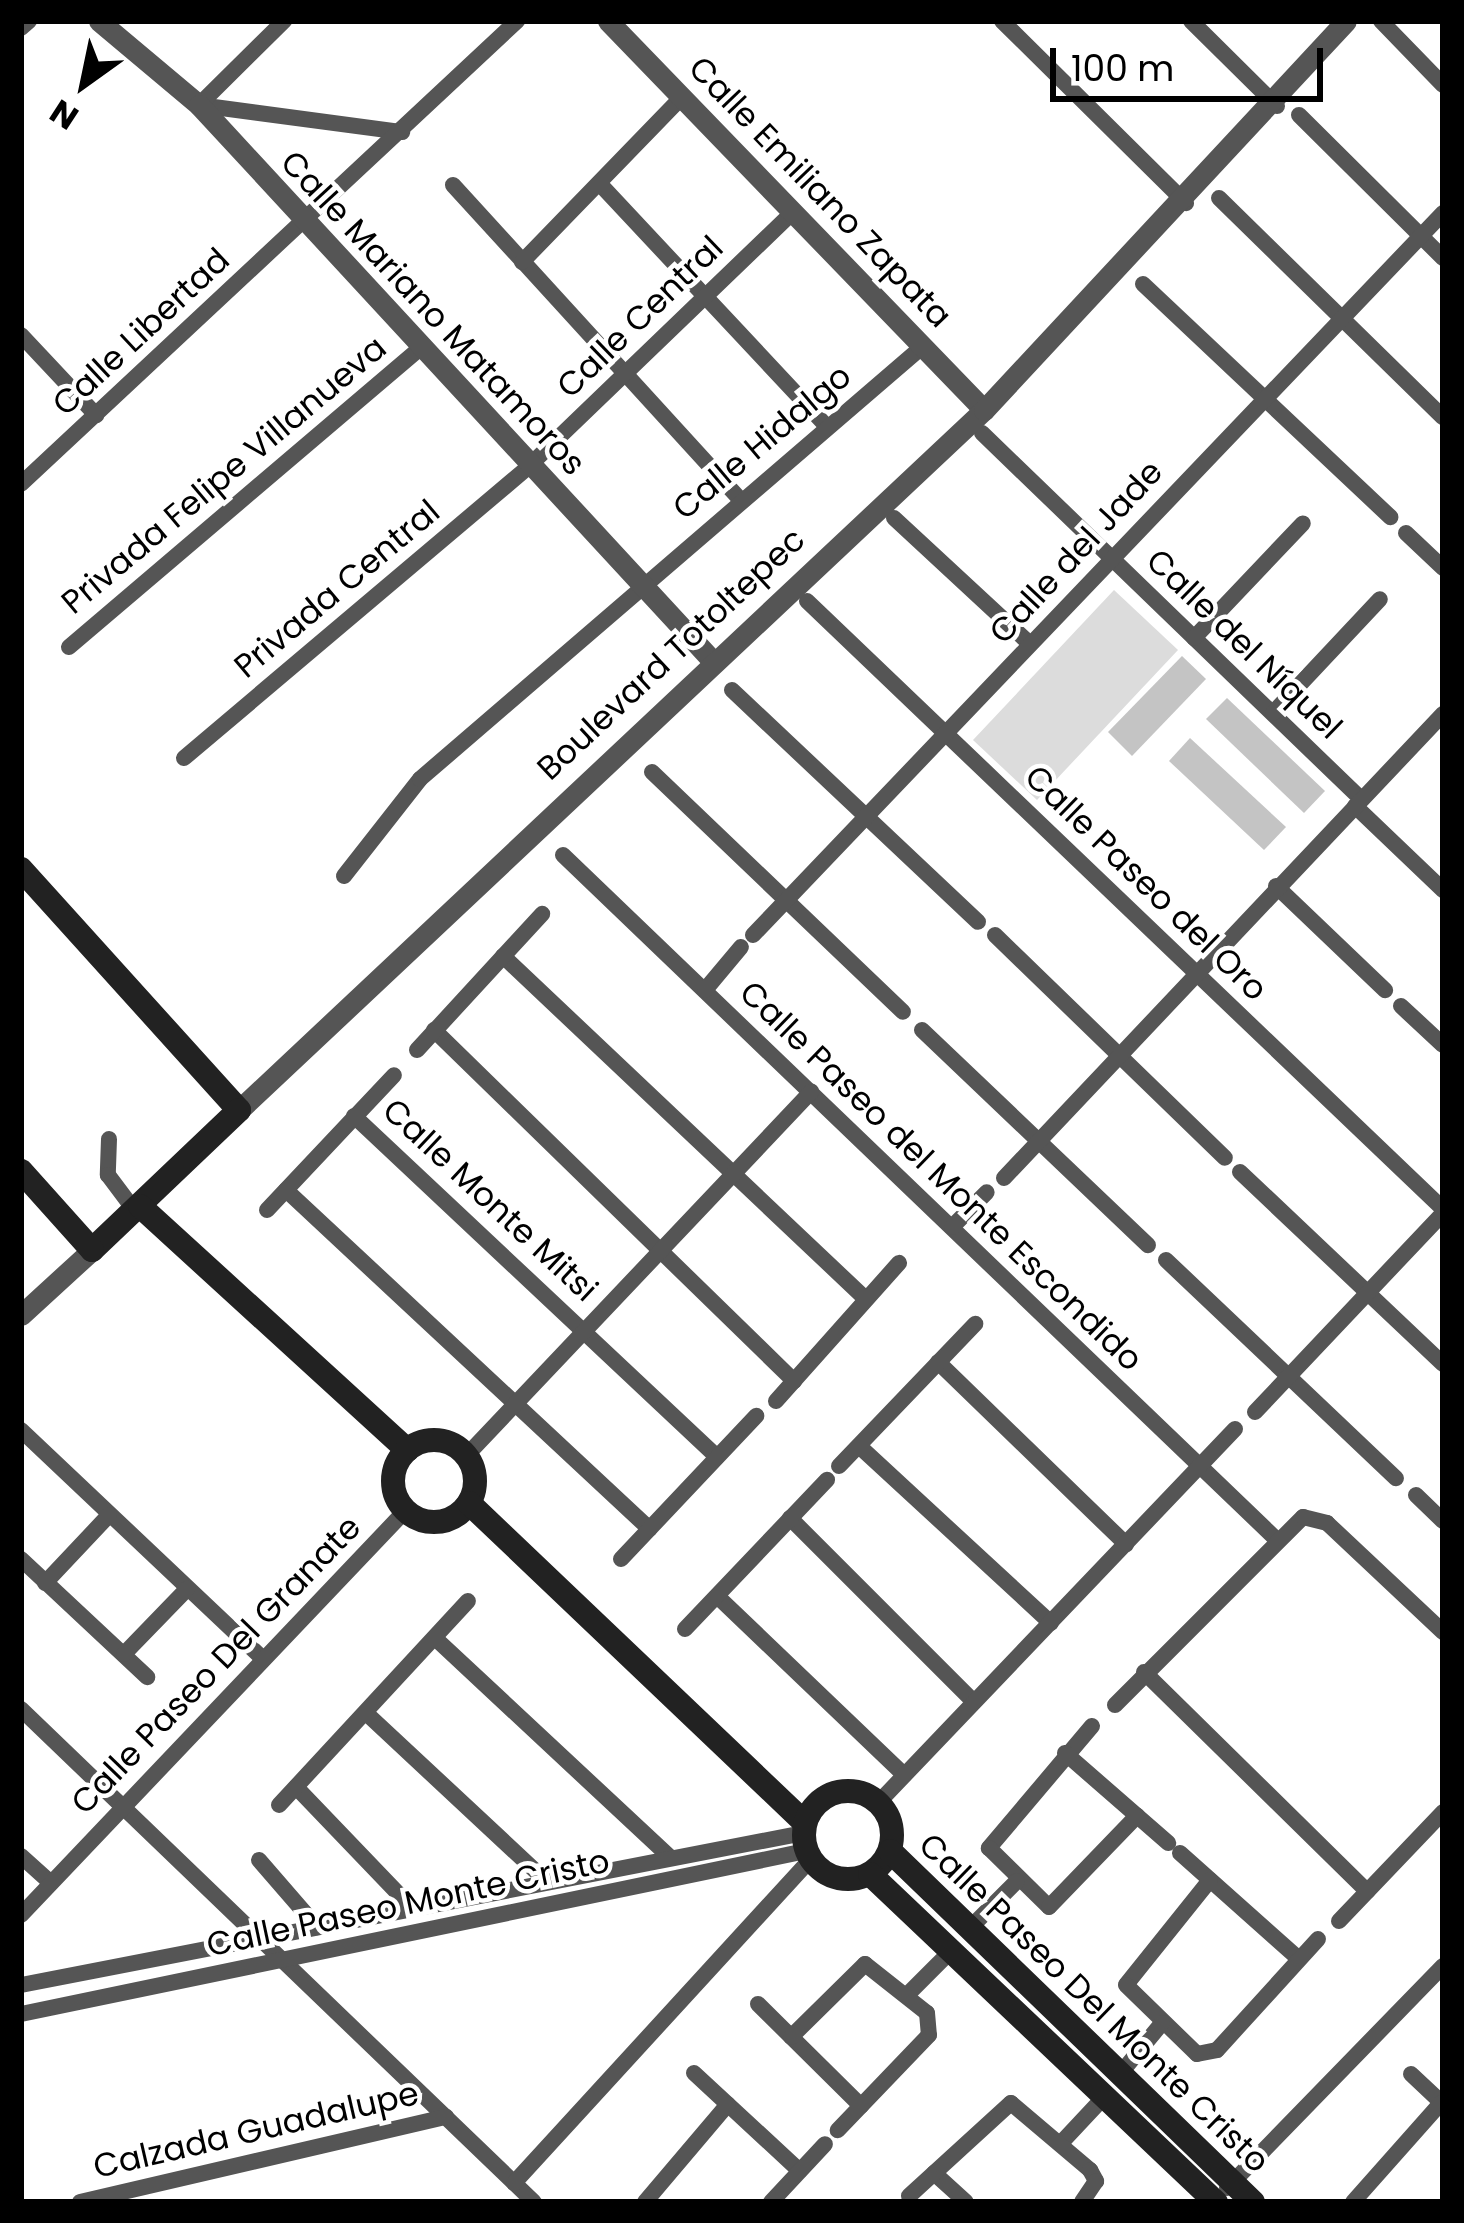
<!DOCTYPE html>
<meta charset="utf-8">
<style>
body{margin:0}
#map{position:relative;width:1464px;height:2223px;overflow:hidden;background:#fff;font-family:Poppins,sans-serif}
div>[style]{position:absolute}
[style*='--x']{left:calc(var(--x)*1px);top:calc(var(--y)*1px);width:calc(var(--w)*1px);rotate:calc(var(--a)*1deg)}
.green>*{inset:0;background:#dcdcdc}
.building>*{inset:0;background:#c4c4c4}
.minor>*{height:16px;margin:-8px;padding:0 8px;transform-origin:8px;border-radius:8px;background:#555}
.tertiary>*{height:21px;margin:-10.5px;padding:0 10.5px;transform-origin:10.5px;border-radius:10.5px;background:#555}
.secondary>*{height:24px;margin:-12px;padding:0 12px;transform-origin:12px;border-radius:12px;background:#222}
.secondary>.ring{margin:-12px;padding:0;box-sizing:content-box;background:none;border:24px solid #222;border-radius:50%}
span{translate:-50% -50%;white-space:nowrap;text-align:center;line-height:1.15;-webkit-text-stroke:9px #fff;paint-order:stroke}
.street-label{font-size:33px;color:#000}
.frame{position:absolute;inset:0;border:24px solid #000;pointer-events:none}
.north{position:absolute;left:24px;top:24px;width:120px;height:120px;-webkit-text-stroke:9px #fff;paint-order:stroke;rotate:213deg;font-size:33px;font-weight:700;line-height:48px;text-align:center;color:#000}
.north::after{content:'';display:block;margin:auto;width:42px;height:54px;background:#000;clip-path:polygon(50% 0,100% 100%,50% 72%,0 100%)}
.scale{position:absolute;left:1050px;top:48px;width:273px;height:54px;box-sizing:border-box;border:6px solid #000;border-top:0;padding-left:15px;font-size:36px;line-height:42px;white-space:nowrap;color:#000;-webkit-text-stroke:9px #fff;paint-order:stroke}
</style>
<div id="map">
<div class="green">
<div style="clip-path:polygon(1114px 590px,1178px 650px,1037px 800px,973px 740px)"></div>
</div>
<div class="building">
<div style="clip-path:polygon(1182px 656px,1206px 679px,1132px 756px,1108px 732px)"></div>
<div style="clip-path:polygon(1227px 698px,1325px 791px,1304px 813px,1206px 719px)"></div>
<div style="clip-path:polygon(1190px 738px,1286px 827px,1264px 850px,1169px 761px)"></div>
</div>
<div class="minor">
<div style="--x:1002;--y:21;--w:259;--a:44.7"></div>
<div style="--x:1191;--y:21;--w:121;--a:44.7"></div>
<div style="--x:1381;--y:21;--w:89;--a:45.9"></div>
<div style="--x:21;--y:28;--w:11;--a:-41"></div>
<div style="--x:199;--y:105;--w:205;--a:7.6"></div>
<div style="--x:199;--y:105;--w:120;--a:-44.7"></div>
<div style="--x:1299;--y:115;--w:203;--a:44.8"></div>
<div style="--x:599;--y:183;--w:334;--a:46.9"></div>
<div style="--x:453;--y:185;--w:425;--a:47.6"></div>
<div style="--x:1219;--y:198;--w:313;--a:44.4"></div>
<div style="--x:522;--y:262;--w:230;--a:-45.9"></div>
<div style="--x:1143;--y:284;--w:340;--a:43.3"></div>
<div style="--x:21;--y:335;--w:110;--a:46.8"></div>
<div style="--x:982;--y:433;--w:527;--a:44"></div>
<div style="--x:21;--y:484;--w:679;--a:-43.03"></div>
<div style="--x:894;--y:518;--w:185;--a:42.8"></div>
<div style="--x:1406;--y:533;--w:51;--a:43.4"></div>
<div style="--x:807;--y:601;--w:880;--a:43.71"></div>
<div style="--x:1194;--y:638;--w:158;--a:-46.5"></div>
<div style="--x:69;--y:647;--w:460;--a:-40.4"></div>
<div style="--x:732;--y:690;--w:338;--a:43.3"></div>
<div style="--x:1273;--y:713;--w:156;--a:-46.8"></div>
<div style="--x:184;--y:758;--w:452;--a:-40.2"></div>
<div style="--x:529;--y:466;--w:366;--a:-43.9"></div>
<div style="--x:652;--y:772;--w:347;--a:43.7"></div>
<div style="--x:1355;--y:806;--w:122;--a:43.7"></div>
<div style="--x:563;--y:855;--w:989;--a:43.81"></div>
<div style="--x:344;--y:876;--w:123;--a:-51.9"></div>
<div style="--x:420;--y:779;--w:664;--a:-40.72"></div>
<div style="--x:1276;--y:886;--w:151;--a:43.7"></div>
<div style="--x:753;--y:935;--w:999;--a:-46.3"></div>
<div style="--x:995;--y:935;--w:320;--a:44.1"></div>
<div style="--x:503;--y:956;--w:499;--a:43.4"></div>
<div style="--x:705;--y:990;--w:56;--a:-50.1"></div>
<div style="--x:1401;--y:1006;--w:57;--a:42.9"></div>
<div style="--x:434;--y:1030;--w:503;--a:44.27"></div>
<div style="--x:922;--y:1030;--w:312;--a:43.6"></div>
<div style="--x:417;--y:1050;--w:185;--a:-47.4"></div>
<div style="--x:354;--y:1116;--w:498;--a:43.2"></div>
<div style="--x:109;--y:1139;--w:36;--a:92"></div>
<div style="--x:108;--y:1175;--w:45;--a:53.1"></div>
<div style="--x:1240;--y:1172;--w:279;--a:43.4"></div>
<div style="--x:1004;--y:1178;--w:639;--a:-46.59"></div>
<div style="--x:286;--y:1190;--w:497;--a:43"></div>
<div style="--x:267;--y:1210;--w:185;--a:-46.7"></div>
<div style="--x:952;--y:1227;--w:49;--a:-45"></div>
<div style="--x:1166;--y:1260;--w:317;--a:43.5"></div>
<div style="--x:938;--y:1362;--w:262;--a:44.1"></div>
<div style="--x:776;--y:1401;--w:185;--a:-48.3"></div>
<div style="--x:1255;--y:1412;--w:274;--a:-46.6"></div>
<div style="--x:21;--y:1430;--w:333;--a:43.4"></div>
<div style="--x:859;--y:1446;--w:261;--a:42.7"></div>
<div style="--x:466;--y:1456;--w:502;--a:-46.54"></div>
<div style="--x:839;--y:1466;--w:197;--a:-46.2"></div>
<div style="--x:1416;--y:1495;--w:37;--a:44"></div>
<div style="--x:790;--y:1518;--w:260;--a:45"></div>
<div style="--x:21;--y:1559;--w:173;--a:43.1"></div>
<div style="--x:621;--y:1559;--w:197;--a:-46.6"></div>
<div style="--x:45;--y:1583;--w:93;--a:-46.7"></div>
<div style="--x:717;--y:1596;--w:259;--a:43.7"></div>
<div style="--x:685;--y:1629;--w:206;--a:-46.4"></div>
<div style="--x:436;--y:1639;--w:318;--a:43"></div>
<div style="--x:124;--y:1654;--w:91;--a:-45.9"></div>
<div style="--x:1144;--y:1672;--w:313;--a:44.5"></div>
<div style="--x:1115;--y:1705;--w:266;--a:-45"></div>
<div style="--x:1303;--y:1517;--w:25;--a:14"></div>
<div style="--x:1327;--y:1523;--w:159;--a:43.2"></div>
<div style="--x:21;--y:1709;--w:711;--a:43.86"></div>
<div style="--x:366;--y:1713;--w:246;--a:43"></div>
<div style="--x:1092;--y:1726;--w:160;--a:130.2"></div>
<div style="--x:989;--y:1848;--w:84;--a:44.5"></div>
<div style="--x:1049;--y:1907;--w:127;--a:-46"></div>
<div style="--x:1065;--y:1753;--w:137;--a:41.1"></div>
<div style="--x:296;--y:1787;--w:169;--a:46.2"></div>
<div style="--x:878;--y:1803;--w:517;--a:-46.33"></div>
<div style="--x:279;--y:1805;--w:278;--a:-47.2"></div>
<div style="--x:1180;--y:1853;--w:159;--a:41.7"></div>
<div style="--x:21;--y:1856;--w:40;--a:42"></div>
<div style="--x:259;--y:1860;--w:89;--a:49.1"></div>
<div style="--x:1210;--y:1880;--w:134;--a:128.7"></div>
<div style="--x:1126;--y:1985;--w:99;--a:44.2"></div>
<div style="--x:1197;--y:2054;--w:20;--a:-11"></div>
<div style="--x:1217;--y:2050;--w:150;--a:-47.7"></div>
<div style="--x:21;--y:1915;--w:559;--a:-46.45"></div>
<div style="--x:1339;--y:1921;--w:151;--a:-46.3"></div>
<div style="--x:968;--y:1930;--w:69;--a:-45"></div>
<div style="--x:21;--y:1985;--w:798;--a:-10.99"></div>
<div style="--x:908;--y:1994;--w:62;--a:-45"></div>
<div style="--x:758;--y:2004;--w:145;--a:44.7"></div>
<div style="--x:21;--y:2014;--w:802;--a:-11.73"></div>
<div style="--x:791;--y:2037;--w:104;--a:-44.6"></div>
<div style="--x:865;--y:1964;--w:79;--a:38.3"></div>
<div style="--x:927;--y:2013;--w:22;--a:85"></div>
<div style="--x:929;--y:2035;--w:132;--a:133.8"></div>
<div style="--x:694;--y:2073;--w:144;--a:42.8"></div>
<div style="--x:1120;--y:2074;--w:66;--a:-50.5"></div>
<div style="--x:1411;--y:2074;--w:44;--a:43.2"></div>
<div style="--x:1062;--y:2142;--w:63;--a:-46.9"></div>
<div style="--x:934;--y:2173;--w:43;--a:42.2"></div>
<div style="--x:514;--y:2183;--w:440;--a:-47.5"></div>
<div style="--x:1227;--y:2188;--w:310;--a:-45.8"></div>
<div style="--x:909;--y:2196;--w:138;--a:-42.4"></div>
<div style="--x:1011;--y:2103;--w:104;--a:40.3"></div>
<div style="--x:1090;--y:2170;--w:13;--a:61"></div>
<div style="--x:1096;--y:2181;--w:25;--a:124"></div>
<div style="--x:80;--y:2202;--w:376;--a:-13.1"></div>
<div style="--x:645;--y:2202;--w:128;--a:-49.7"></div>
<div style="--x:771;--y:2202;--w:79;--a:-47"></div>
<div style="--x:1353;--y:2202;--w:132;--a:-48.4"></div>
</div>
<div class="tertiary">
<div style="--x:99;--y:21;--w:131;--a:40"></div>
<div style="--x:199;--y:105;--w:754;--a:47.26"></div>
<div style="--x:608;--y:21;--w:541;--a:45.97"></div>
<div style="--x:239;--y:1110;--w:1022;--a:-43.22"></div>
<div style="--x:984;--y:410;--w:531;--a:-47.06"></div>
<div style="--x:21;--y:1315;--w:96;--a:-42.5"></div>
</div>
<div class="secondary">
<div style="--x:21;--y:869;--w:325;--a:47.9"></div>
<div style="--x:239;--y:1110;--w:203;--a:136.4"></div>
<div style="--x:92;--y:1250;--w:106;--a:-131.9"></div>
<div style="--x:140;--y:1206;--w:362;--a:42.4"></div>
<div class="ring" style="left:393px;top:1440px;width:58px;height:58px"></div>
<div style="--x:469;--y:1503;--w:464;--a:43.6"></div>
<div class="ring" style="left:804px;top:1791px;width:64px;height:64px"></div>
<div style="--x:890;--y:1851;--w:505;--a:44.04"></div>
<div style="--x:870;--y:1874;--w:477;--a:43.5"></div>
</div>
<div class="street-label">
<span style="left:820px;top:192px;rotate:46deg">Calle Emiliano Zapata</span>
<span style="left:433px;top:313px;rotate:47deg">Calle Mariano Matamoros</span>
<span style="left:640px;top:317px;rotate:-44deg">Calle Central</span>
<span style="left:141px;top:332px;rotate:-43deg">Calle Libertad</span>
<span style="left:762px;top:442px;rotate:-40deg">Calle Hidalgo</span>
<span style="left:224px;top:475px;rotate:-40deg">Privada Felipe Villanueva</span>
<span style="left:1076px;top:552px;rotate:-47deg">Calle del Jade</span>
<span style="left:337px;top:589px;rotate:-40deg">Privada Central</span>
<span style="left:1244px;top:644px;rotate:44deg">Calle del Níquel</span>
<span style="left:671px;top:654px;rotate:-43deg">Boulevard Totoltepec</span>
<span style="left:1146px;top:883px;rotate:44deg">Calle Paseo del Oro</span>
<span style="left:941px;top:1176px;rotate:44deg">Calle Paseo del Monte Escondido</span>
<span style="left:490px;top:1200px;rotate:43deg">Calle Monte Mitsi</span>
<span style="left:216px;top:1665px;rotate:-46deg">Calle Paseo Del Granate</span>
<span style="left:408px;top:1903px;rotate:-12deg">Calle Paseo Monte Cristo</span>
<span style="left:1094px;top:2003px;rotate:44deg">Calle Paseo Del Monte Cristo</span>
<span style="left:256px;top:2130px;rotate:-13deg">Calzada Guadalupe</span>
</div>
<div class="frame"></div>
<div class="north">N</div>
<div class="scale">100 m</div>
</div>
